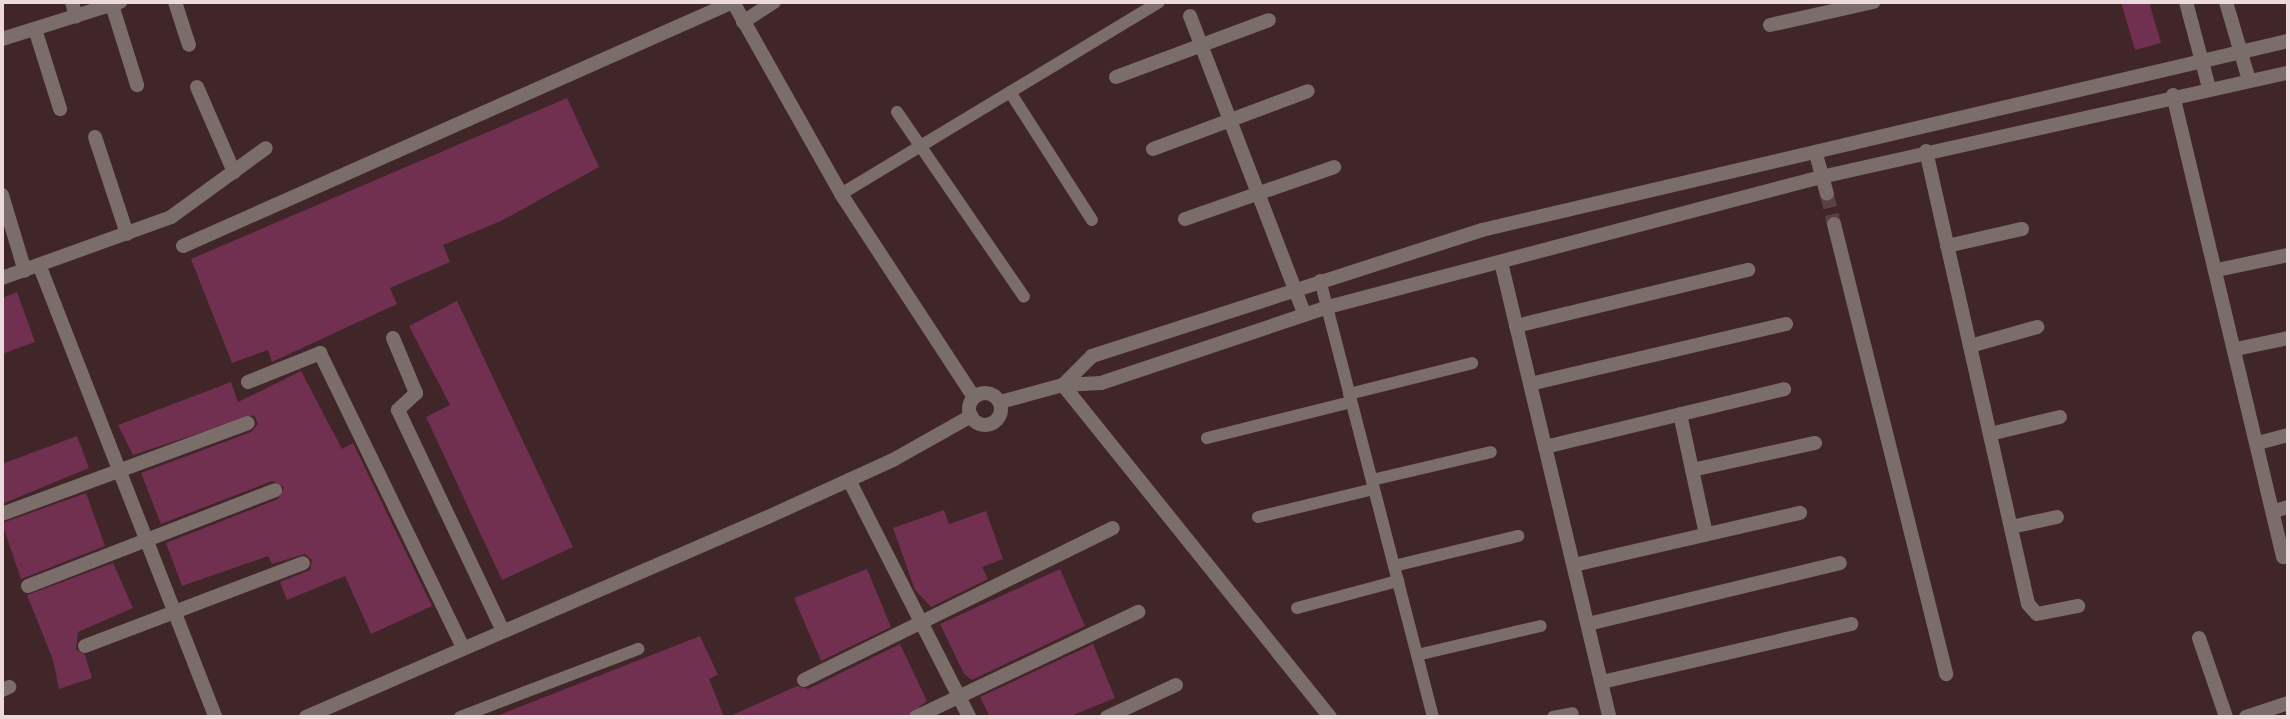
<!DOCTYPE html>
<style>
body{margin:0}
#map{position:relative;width:2290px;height:719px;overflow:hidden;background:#402529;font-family:"IBM Plex Serif",serif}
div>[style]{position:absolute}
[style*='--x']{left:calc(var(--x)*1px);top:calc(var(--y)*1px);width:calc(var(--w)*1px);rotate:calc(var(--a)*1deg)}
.building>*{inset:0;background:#71304f}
.minor-tunnel>*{height:14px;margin-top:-7px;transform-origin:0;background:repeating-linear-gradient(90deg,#5a4044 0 14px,transparent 0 21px)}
.service>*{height:12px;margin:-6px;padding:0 6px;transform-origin:6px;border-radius:6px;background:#7b6d6a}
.minor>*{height:14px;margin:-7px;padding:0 7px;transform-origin:7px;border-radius:7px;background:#7b6d6a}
.tertiary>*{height:14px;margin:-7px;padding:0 7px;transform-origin:7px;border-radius:7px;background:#7b6d6a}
.tertiary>.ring{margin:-7px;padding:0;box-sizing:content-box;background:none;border:14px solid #7b6d6a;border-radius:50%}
span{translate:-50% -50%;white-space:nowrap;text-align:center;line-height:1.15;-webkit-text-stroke:5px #402529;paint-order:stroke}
.frame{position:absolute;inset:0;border:4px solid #ebd9db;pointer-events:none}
</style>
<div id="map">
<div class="building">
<div style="clip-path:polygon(2121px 2px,2149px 2px,2161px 43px,2135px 50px)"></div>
<div style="clip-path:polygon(567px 98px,599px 167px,501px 221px,443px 245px,450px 262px,390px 288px,397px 304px,272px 362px,268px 350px,232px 363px,191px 259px)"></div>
<div style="clip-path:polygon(17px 292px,35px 342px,2px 354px,2px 298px)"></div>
<div style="clip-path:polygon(457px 301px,573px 547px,502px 580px,426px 417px,450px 405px,409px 326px)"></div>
<div style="clip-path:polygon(301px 371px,342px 449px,353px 443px,432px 606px,371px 634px,345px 576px,287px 600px,280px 582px,310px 570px,312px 560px,305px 554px,272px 564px,268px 556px,182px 586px,166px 543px,278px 499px,284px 487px,272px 481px,161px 524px,141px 473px,251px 432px,258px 424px,254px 415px,133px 455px,118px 425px,231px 382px,238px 402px)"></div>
<div style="clip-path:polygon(77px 436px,89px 468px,2px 504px,2px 464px)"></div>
<div style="clip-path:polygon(86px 493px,105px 546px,21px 579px,2px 523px)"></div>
<div style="clip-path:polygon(944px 510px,949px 524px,986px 511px,1003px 559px,982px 567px,988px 579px,931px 607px,915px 590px,893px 528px)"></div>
<div style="clip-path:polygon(113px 563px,133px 608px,78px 632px,76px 649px,85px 655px,92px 678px,59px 689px,53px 660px,27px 595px)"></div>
<div style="clip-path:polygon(867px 569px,891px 627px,821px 661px,794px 598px)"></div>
<div style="clip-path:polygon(1060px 569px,1085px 626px,972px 680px,964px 674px,940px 624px)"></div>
<div style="clip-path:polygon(700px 636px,718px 675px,709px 679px,724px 717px,494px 717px)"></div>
<div style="clip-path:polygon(900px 644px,927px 701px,906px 717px,728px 717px,797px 686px,808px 689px)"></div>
<div style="clip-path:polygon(1093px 644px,1115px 698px,1068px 717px,990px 717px,980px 697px)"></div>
</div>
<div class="minor-tunnel">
<div style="--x:1827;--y:194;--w:31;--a:77"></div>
</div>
<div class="service">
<div style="--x:1010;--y:92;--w:152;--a:57.4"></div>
<div style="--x:897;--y:112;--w:224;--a:55.5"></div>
<div style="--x:841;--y:194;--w:371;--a:-31.1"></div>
<div style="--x:1320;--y:280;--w:451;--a:75.5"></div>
<div style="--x:1349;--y:394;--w:127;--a:-14.1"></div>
<div style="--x:1207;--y:438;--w:148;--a:-14"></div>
<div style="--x:1372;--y:480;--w:122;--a:-13.2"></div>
<div style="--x:1258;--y:517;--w:119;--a:-13.6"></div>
<div style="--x:1394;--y:566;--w:128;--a:-13.6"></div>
<div style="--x:1297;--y:608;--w:105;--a:-15"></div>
<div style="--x:1417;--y:655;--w:127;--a:-13.2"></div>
<div style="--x:460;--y:717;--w:191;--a:-20.9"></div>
<div style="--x:1553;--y:717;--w:20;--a:-11"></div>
</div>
<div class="minor">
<div style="--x:72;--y:2;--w:15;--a:74"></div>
<div style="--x:175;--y:2;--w:45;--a:72"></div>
<div style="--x:733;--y:2;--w:220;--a:60.6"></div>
<div style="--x:841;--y:194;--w:243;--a:56.8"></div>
<div style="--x:112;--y:5;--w:84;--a:72.6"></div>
<div style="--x:1190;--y:16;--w:320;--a:69"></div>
<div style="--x:743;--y:22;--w:37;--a:-33"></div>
<div style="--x:1770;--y:25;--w:106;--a:-12.6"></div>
<div style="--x:35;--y:29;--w:84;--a:72.6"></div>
<div style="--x:2;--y:39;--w:124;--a:-17.4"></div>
<div style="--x:1116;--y:77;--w:163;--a:-20.4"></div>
<div style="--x:197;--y:87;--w:93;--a:66.5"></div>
<div style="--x:2173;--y:95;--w:475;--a:76.6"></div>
<div style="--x:95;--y:137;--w:102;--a:71.7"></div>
<div style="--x:1153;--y:149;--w:165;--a:-20.5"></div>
<div style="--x:1926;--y:151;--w:464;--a:77.3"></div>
<div style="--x:2028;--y:604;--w:13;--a:48"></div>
<div style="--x:2037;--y:614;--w:42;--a:-11"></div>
<div style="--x:1816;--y:154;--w:41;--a:74.6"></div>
<div style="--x:2;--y:195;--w:79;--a:73.2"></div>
<div style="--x:1185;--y:219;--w:158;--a:-19.2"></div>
<div style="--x:1834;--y:224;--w:464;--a:76"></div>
<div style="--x:183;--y:246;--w:602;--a:-23.92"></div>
<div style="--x:1947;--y:246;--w:77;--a:-12.8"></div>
<div style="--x:1501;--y:262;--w:468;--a:76.6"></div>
<div style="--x:40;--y:267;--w:483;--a:68.7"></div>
<div style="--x:2217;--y:270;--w:73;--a:-11.9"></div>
<div style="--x:2;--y:278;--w:180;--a:-19.8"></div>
<div style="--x:171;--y:217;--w:117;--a:-36"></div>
<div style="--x:1516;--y:326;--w:239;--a:-13.6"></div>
<div style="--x:393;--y:338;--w:60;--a:67.3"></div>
<div style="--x:416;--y:393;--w:25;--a:137"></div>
<div style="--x:398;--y:410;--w:242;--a:64.6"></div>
<div style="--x:1970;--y:346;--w:70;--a:-15.8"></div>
<div style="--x:2236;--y:349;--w:53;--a:-11.9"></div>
<div style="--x:248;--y:382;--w:78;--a:-21.9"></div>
<div style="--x:320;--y:353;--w:326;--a:64.1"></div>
<div style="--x:1530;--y:384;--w:263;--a:-13.2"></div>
<div style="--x:1680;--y:414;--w:123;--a:77.8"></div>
<div style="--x:1990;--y:434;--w:72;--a:-13.7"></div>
<div style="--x:2258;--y:443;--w:31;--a:-15"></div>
<div style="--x:1545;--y:447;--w:246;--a:-13.6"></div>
<div style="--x:1692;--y:470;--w:126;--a:-12.4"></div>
<div style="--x:849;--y:480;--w:266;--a:63.1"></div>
<div style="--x:2274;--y:511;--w:15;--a:-16"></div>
<div style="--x:2;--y:514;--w:262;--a:-20.3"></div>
<div style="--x:2011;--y:527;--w:47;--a:-12.3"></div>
<div style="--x:1574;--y:565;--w:232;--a:-13"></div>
<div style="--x:28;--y:586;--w:265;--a:-21.2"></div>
<div style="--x:1588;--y:624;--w:259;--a:-13.6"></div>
<div style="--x:2199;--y:638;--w:83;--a:71.1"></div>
<div style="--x:85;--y:646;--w:233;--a:-20.8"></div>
<div style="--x:804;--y:680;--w:344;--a:-26.2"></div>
<div style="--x:1602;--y:682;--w:256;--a:-13.1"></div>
<div style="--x:2;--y:690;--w:8;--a:-23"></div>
<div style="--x:306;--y:717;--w:503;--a:-23.41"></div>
<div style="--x:768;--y:517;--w:137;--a:-24.5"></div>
<div style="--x:893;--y:460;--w:90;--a:-29.4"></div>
<div style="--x:916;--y:717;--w:246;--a:-25.3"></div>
<div style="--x:1107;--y:717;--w:76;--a:-24.9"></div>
<div style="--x:2246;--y:717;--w:44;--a:-18.4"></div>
</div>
<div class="tertiary">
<div style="--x:2186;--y:2;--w:89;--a:75"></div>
<div style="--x:2226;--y:2;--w:81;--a:73.6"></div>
<div style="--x:1063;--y:385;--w:41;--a:-45"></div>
<div style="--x:1092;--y:356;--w:410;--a:-17.9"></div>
<div style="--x:1482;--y:230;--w:828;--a:-13.2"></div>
<div style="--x:1063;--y:385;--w:426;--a:51.2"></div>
<div class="ring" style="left:969px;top:393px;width:18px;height:18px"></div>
<div style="--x:1000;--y:402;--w:65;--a:-15.1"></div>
<div style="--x:1063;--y:385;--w:38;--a:-3"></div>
<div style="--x:1101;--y:383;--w:239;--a:-18.5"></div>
<div style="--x:1328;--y:307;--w:510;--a:-14.77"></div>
<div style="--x:1821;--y:177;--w:478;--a:-12.6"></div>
</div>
<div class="frame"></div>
</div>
